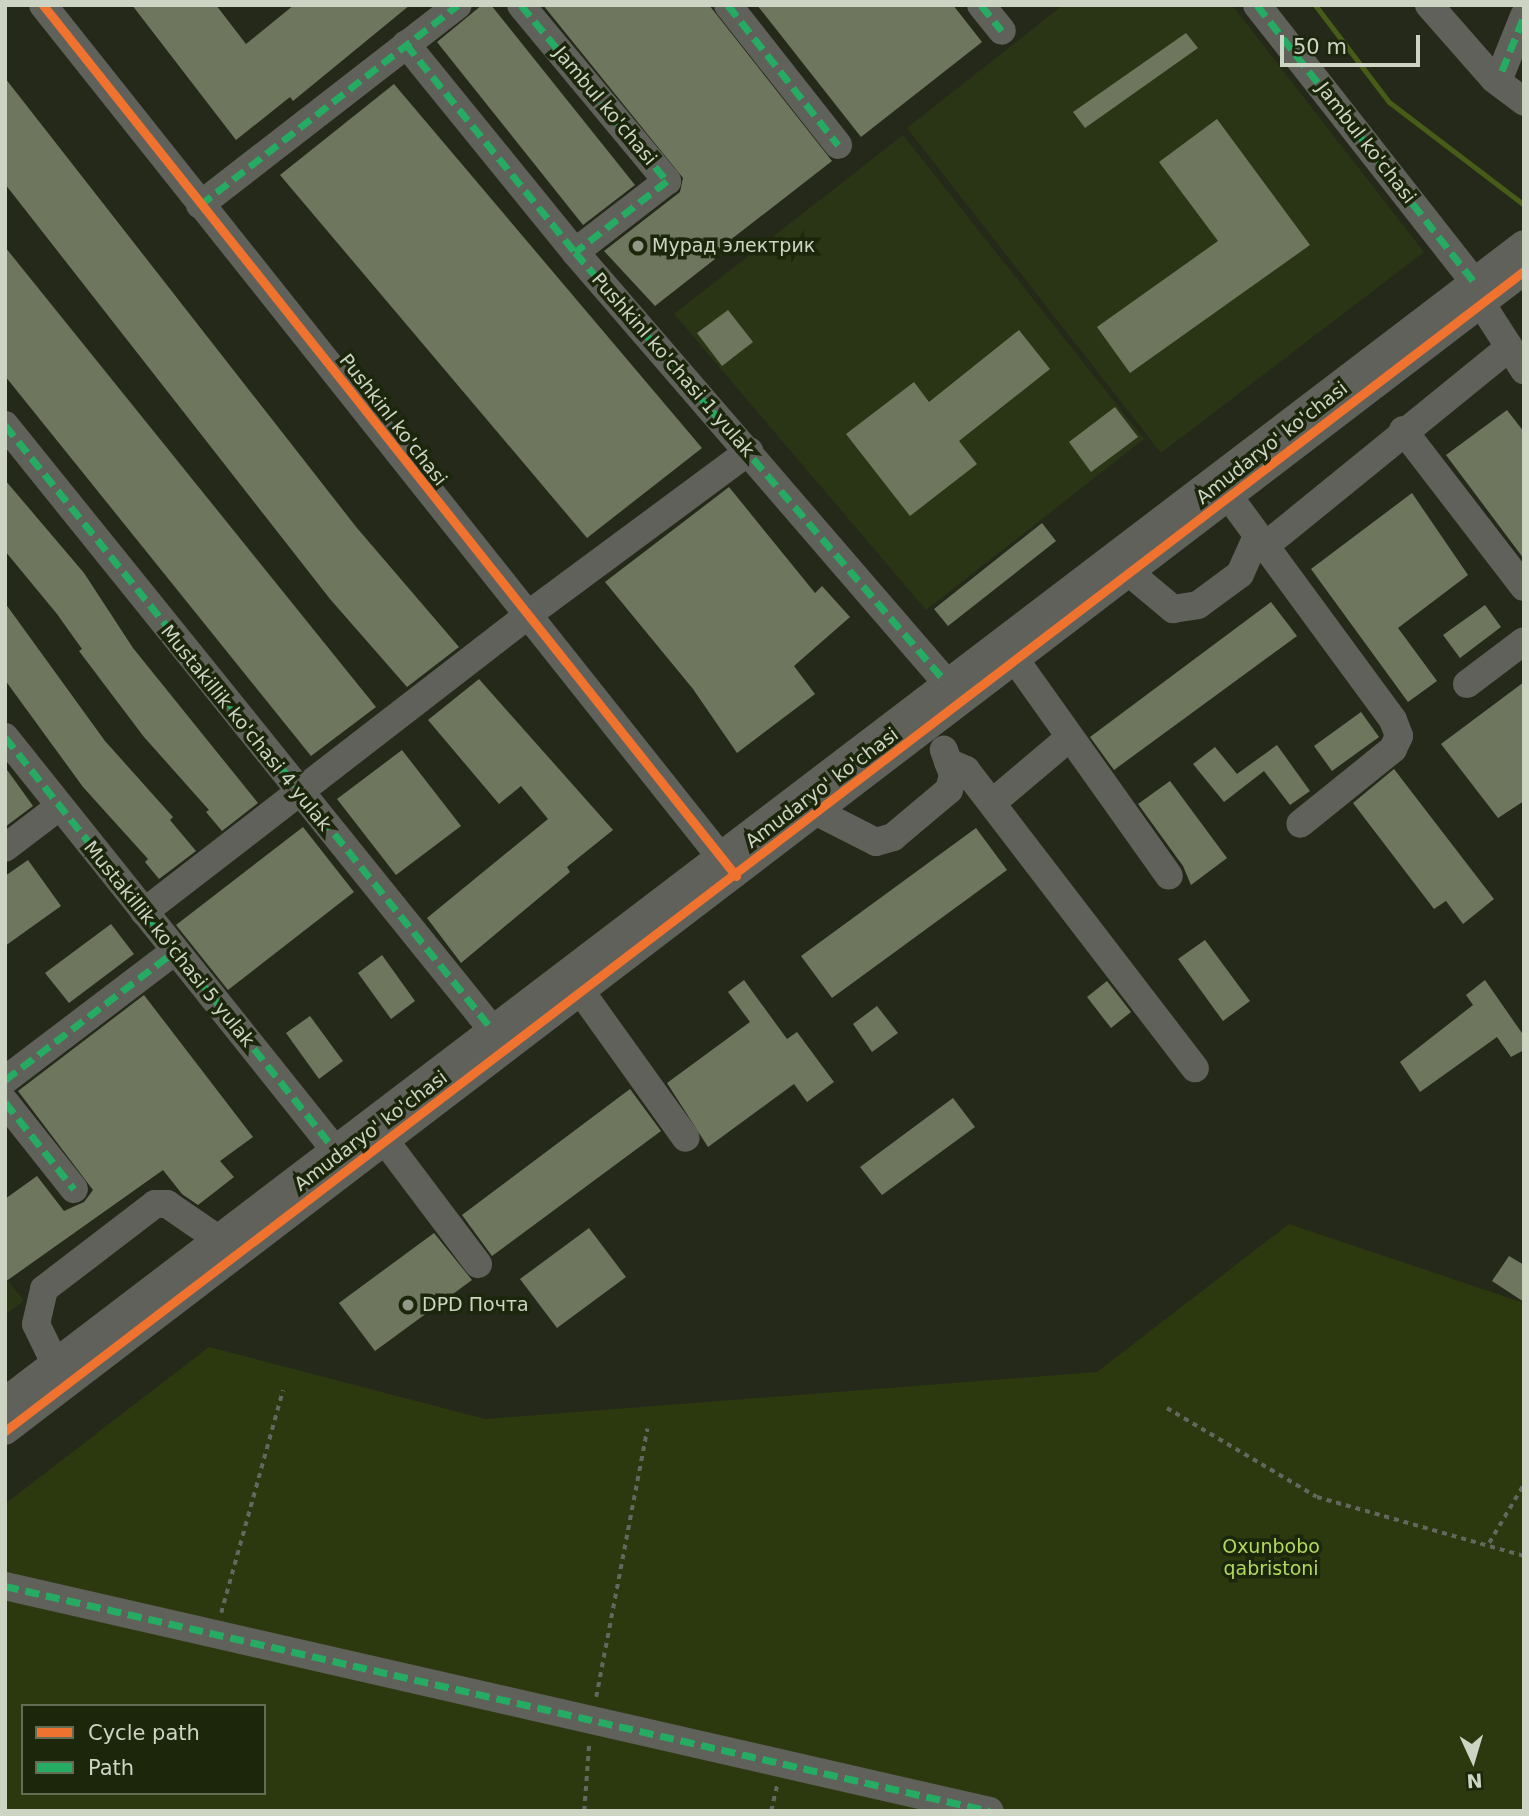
<!DOCTYPE html>
<meta charset="utf-8">
<style>
body{margin:0}
#map{position:relative;width:1529px;height:1816px;overflow:hidden;background:#24291a;font-family:"DejaVu Sans",sans-serif}
div>[style]{position:absolute}
[style*='--x']{left:calc(var(--x)*1px);top:calc(var(--y)*1px);width:calc(var(--w)*1px);rotate:calc(var(--a)*1deg)}
.built>*{inset:0;background:#2a3515}
.green>*{inset:0;background:#2c390f}
.stream>*{height:5px;margin:-2.5px;padding:0 2.5px;transform-origin:2.5px;border-radius:2.5px;background:#475d17}
.building>*{inset:0;background:#6e775e}
.path>*{height:3.5px;margin-top:-1.75px;transform-origin:0;background:repeating-linear-gradient(90deg,#646660 0 5px,transparent 0 10px)}
.minor>*{height:28px;margin:-14px;padding:0 14px;transform-origin:14px;border-radius:14px;background:#5f615a}
.quiet>*{height:7px;margin-top:-3.5px;transform-origin:0;background:repeating-linear-gradient(90deg,#26ab63 0 14px,transparent 0 21px)}
.cycleway>*{height:9px;margin:-4.5px;padding:0 4.5px;transform-origin:4.5px;border-radius:4.5px;background:#ef722f}
.dots>*{width:19px;height:19px;translate:-50% -50%;box-sizing:border-box;border:4px solid #1c260a;border-radius:50%}
span{translate:-50% -50%;white-space:nowrap;text-align:center;line-height:1.15;-webkit-text-stroke:7px #1c260a;paint-order:stroke}
.street-label{font-size:19px;color:#cdd4c4}
.poi-label{font-size:19px;color:#cdd4c4}
.left{translate:0 -50%;text-align:left}
.park-label{font-size:19px;color:#b1da5e}
.frame{position:absolute;inset:0;border:7px solid #cdd4c4;pointer-events:none}
.legend{position:absolute;left:21px;top:1704px;width:245px;height:91px;box-sizing:border-box;background:#1c260a;border:2px solid #636c54;margin:0;padding:9px 12px;list-style:none;font-size:21px;color:#cdd4c4}
.legend li{display:flex;align-items:center;gap:14px;height:35px}
.legend b{width:35px;border:2px solid #636c54}
.north{position:absolute;left:1438px;top:1725px;width:70px;height:70px;-webkit-text-stroke:5px #1c260a;paint-order:stroke;rotate:176deg;font-size:19px;font-weight:700;line-height:28px;text-align:center;color:#cdd4c4}
.north::after{content:'';display:block;margin:auto;width:24px;height:32px;background:#cdd4c4;clip-path:polygon(50% 0,100% 100%,50% 72%,0 100%)}
.scale{position:absolute;left:1280px;top:35px;width:140px;height:32px;box-sizing:border-box;border:4px solid #cdd4c4;border-top:0;padding-left:9px;font-size:21px;line-height:24px;white-space:nowrap;color:#cdd4c4;-webkit-text-stroke:5px #1c260a;paint-order:stroke}
</style>
<div id="map">
<div class="built">
<div style="clip-path:polygon(1063px 5px,1232px 5px,1424px 252px,1161px 453px,907px 128px)"></div>
<div style="clip-path:polygon(903px 135px,1144px 439px,926px 610px,674px 314px)"></div>
<div style="clip-path:polygon(5px 1277px,24px 1301px,5px 1315px)"></div>
</div>
<div class="green">
<div style="clip-path:polygon(evenodd,1289px 1224px,1524px 1303px,1524px 1811px,5px 1811px,5px 1504px,209px 1347px,485px 1419px,1097px 1372px,1289px 1224px,23px 1706px,264px 1706px,264px 1793px,23px 1793px,23px 1706px)"></div>
</div>
<div class="stream">
<div style="--x:1315;--y:5;--w:122;--a:52.7"></div>
<div style="--x:1389;--y:102;--w:170;--a:37.3"></div>
</div>
<div class="building">
<div style="clip-path:polygon(132px 5px,216px 5px,246px 44px,294px 5px,410px 5px,293px 101px,290px 97px,236px 140px)"></div>
<div style="clip-path:polygon(482px 5px,491px 5px,635px 185px,583px 225px,437px 42px)"></div>
<div style="clip-path:polygon(543px 5px,709px 5px,832px 161px,711px 255px,715px 259px,655px 306px,604px 251px,680px 192px,683px 178px)"></div>
<div style="clip-path:polygon(757px 5px,953px 5px,982px 42px,861px 137px)"></div>
<div style="clip-path:polygon(1186px 33px,1198px 48px,1085px 128px,1073px 112px)"></div>
<div style="clip-path:polygon(5px 78px,357px 528px,459px 647px,407px 687px,330px 599px,5px 184px)"></div>
<div style="clip-path:polygon(394px 84px,702px 448px,587px 538px,280px 175px)"></div>
<div style="clip-path:polygon(1217px 119px,1310px 245px,1130px 373px,1097px 327px,1218px 241px,1159px 162px)"></div>
<div style="clip-path:polygon(5px 247px,376px 707px,311px 756px,5px 376px)"></div>
<div style="clip-path:polygon(728px 310px,753px 342px,722px 366px,697px 333px)"></div>
<div style="clip-path:polygon(1019px 330px,1050px 369px,959px 441px,977px 464px,910px 516px,846px 434px,914px 382px,929px 402px)"></div>
<div style="clip-path:polygon(1115px 407px,1138px 437px,1091px 472px,1069px 442px)"></div>
<div style="clip-path:polygon(1507px 410px,1524px 432px,1524px 559px,1446px 455px)"></div>
<div style="clip-path:polygon(5px 480px,84px 573px,133px 648px,258px 803px,222px 831px,206px 812px,209px 810px,144px 737px,79px 651px,82px 649px,57px 614px,5px 551px)"></div>
<div style="clip-path:polygon(729px 487px,815px 593px,822px 586px,850px 617px,794px 666px,815px 694px,737px 753px,693px 689px,605px 582px)"></div>
<div style="clip-path:polygon(1412px 493px,1468px 575px,1398px 628px,1437px 681px,1408px 702px,1311px 569px)"></div>
<div style="clip-path:polygon(1042px 523px,1056px 541px,948px 626px,934px 609px)"></div>
<div style="clip-path:polygon(1271px 602px,1297px 636px,1114px 770px,1090px 737px)"></div>
<div style="clip-path:polygon(5px 603px,105px 741px,173px 817px,170px 820px,196px 851px,159px 879px,145px 862px,148px 859px,83px 787px,5px 680px)"></div>
<div style="clip-path:polygon(1485px 605px,1501px 627px,1460px 658px,1443px 635px)"></div>
<div style="clip-path:polygon(479px 679px,613px 830px,567px 867px,570px 872px,461px 963px,427px 918px,548px 819px,521px 786px,499px 804px,428px 720px)"></div>
<div style="clip-path:polygon(1524px 682px,1524px 801px,1498px 818px,1441px 744px)"></div>
<div style="clip-path:polygon(1361px 712px,1379px 737px,1332px 771px,1314px 746px)"></div>
<div style="clip-path:polygon(1277px 745px,1310px 791px,1290px 805px,1264px 771px,1224px 802px,1193px 764px,1215px 747px,1237px 774px)"></div>
<div style="clip-path:polygon(402px 750px,461px 826px,396px 875px,337px 799px)"></div>
<div style="clip-path:polygon(5px 767px,33px 806px,5px 827px)"></div>
<div style="clip-path:polygon(1394px 769px,1494px 899px,1463px 924px,1446px 901px,1434px 909px,1353px 803px)"></div>
<div style="clip-path:polygon(1170px 781px,1227px 858px,1191px 885px,1183px 866px,1138px 804px)"></div>
<div style="clip-path:polygon(303px 827px,354px 892px,228px 990px,176px 925px)"></div>
<div style="clip-path:polygon(976px 828px,1007px 870px,832px 998px,801px 956px)"></div>
<div style="clip-path:polygon(28px 860px,61px 906px,5px 946px,5px 876px)"></div>
<div style="clip-path:polygon(111px 924px,134px 954px,69px 1003px,45px 973px)"></div>
<div style="clip-path:polygon(1205px 940px,1250px 1001px,1223px 1021px,1178px 959px)"></div>
<div style="clip-path:polygon(382px 955px,415px 1001px,391px 1019px,358px 973px)"></div>
<div style="clip-path:polygon(744px 980px,787px 1039px,797px 1032px,834px 1082px,807px 1102px,794px 1084px,708px 1147px,667px 1083px,750px 1022px,728px 992px)"></div>
<div style="clip-path:polygon(1485px 980px,1524px 1036px,1524px 1050px,1511px 1057px,1497px 1037px,1420px 1092px,1400px 1062px,1473px 1005px,1466px 995px)"></div>
<div style="clip-path:polygon(1107px 981px,1131px 1012px,1111px 1028px,1087px 997px)"></div>
<div style="clip-path:polygon(144px 995px,253px 1137px,220px 1161px,234px 1177px,198px 1205px,182px 1194px,163px 1170px,5px 1282px,5px 1199px,37px 1176px,64px 1211px,84px 1202px,93px 1190px,18px 1091px)"></div>
<div style="clip-path:polygon(877px 1006px,898px 1033px,872px 1052px,853px 1024px)"></div>
<div style="clip-path:polygon(310px 1016px,343px 1061px,319px 1079px,286px 1033px)"></div>
<div style="clip-path:polygon(630px 1089px,661px 1131px,492px 1256px,462px 1215px)"></div>
<div style="clip-path:polygon(953px 1098px,975px 1127px,882px 1195px,860px 1167px)"></div>
<div style="clip-path:polygon(589px 1228px,626px 1277px,557px 1328px,520px 1279px)"></div>
<div style="clip-path:polygon(434px 1233px,472px 1280px,375px 1351px,339px 1303px)"></div>
<div style="clip-path:polygon(1509px 1256px,1524px 1265px,1524px 1302px,1492px 1281px)"></div>
</div>
<div class="path">
<div style="--x:1167;--y:1408;--w:174;--a:30.7"></div>
<div style="--x:1317;--y:1497;--w:215;--a:15.9"></div>
<div style="--x:1489;--y:1543;--w:69;--a:-59.3"></div>
<div style="--x:221;--y:1613;--w:231;--a:-74.5"></div>
<div style="--x:596;--y:1697;--w:273;--a:-79.2"></div>
<div style="--x:584;--y:1811;--w:68;--a:-85.8"></div>
<div style="--x:771;--y:1811;--w:26;--a:-77"></div>
</div>
<div class="minor">
<div style="--x:43;--y:5;--w:1104;--a:51.51"></div>
<div style="--x:521;--y:5;--w:229;--a:50.3"></div>
<div style="--x:667;--y:181;--w:116;--a:142.3"></div>
<div style="--x:728;--y:5;--w:178;--a:51.8"></div>
<div style="--x:981;--y:5;--w:33;--a:51"></div>
<div style="--x:1257;--y:5;--w:352;--a:51.9"></div>
<div style="--x:1429;--y:5;--w:98;--a:48.7"></div>
<div style="--x:1494;--y:79;--w:38;--a:37"></div>
<div style="--x:406;--y:44;--w:268;--a:50.9"></div>
<div style="--x:575;--y:252;--w:567;--a:49.22"></div>
<div style="--x:1502;--y:71;--w:59;--a:-68.2"></div>
<div style="--x:200;--y:205;--w:326;--a:-37.8"></div>
<div style="--x:1481;--y:303;--w:80;--a:57.3"></div>
<div style="--x:5;--y:425;--w:774;--a:51.13"></div>
<div style="--x:1403;--y:430;--w:198;--a:52.4"></div>
<div style="--x:1230;--y:498;--w:275;--a:53.7"></div>
<div style="--x:1393;--y:720;--w:17;--a:69"></div>
<div style="--x:1399;--y:736;--w:14;--a:115"></div>
<div style="--x:1393;--y:749;--w:119;--a:141.1"></div>
<div style="--x:1265;--y:546;--w:312;--a:-39.1"></div>
<div style="--x:1131;--y:574;--w:55;--a:39.8"></div>
<div style="--x:1173;--y:609;--w:25;--a:-9"></div>
<div style="--x:1198;--y:605;--w:52;--a:-36.4"></div>
<div style="--x:1240;--y:574;--w:42;--a:-65.9"></div>
<div style="--x:1017;--y:662;--w:262;--a:54.6"></div>
<div style="--x:1467;--y:684;--w:71;--a:-37"></div>
<div style="--x:5;--y:737;--w:529;--a:51.37"></div>
<div style="--x:948;--y:762;--w:20;--a:24"></div>
<div style="--x:966;--y:770;--w:376;--a:52.5"></div>
<div style="--x:992;--y:803;--w:102;--a:-40.2"></div>
<div style="--x:819;--y:813;--w:64;--a:27"></div>
<div style="--x:876;--y:842;--w:18;--a:-16"></div>
<div style="--x:893;--y:837;--w:73;--a:-40"></div>
<div style="--x:949;--y:790;--w:16;--a:-75"></div>
<div style="--x:953;--y:775;--w:27;--a:-110"></div>
<div style="--x:5;--y:848;--w:69;--a:-37.4"></div>
<div style="--x:144;--y:912;--w:482;--a:-37.7"></div>
<div style="--x:525;--y:617;--w:279;--a:-36.5"></div>
<div style="--x:582;--y:993;--w:178;--a:54.4"></div>
<div style="--x:5;--y:1080;--w:213;--a:-37.2"></div>
<div style="--x:5;--y:1102;--w:111;--a:51.6"></div>
<div style="--x:386;--y:1142;--w:153;--a:53"></div>
<div style="--x:55;--y:1363;--w:43;--a:-116"></div>
<div style="--x:36;--y:1324;--w:36;--a:-77"></div>
<div style="--x:44;--y:1289;--w:140;--a:-37.4"></div>
<div style="--x:155;--y:1204;--w:12;--a:0"></div>
<div style="--x:167;--y:1204;--w:62;--a:34.5"></div>
<div style="--x:5;--y:1401;--w:1909;--a:-37.3"></div>
<div style="--x:5;--y:1431;--w:1911;--a:-37.37"></div>
<div style="--x:5;--y:1586;--w:1010;--a:12.87"></div>
</div>
<div class="quiet">
<div style="--x:521;--y:5;--w:229;--a:50.3"></div>
<div style="--x:667;--y:181;--w:116;--a:142.3"></div>
<div style="--x:728;--y:5;--w:178;--a:51.8"></div>
<div style="--x:981;--y:5;--w:33;--a:51"></div>
<div style="--x:1257;--y:5;--w:352;--a:51.9"></div>
<div style="--x:406;--y:44;--w:268;--a:50.9"></div>
<div style="--x:575;--y:252;--w:567;--a:49.22"></div>
<div style="--x:1502;--y:71;--w:59;--a:-68.2"></div>
<div style="--x:200;--y:205;--w:326;--a:-37.8"></div>
<div style="--x:5;--y:425;--w:774;--a:51.13"></div>
<div style="--x:5;--y:737;--w:529;--a:51.37"></div>
<div style="--x:5;--y:1080;--w:213;--a:-37.2"></div>
<div style="--x:5;--y:1102;--w:111;--a:51.6"></div>
<div style="--x:5;--y:1586;--w:1010;--a:12.87"></div>
</div>
<div class="cycleway">
<div style="--x:43;--y:5;--w:1113;--a:51.49"></div>
<div style="--x:5;--y:1431;--w:1911;--a:-37.37"></div>
</div>
<div class="dots">
<div style="left:638px;top:246px;background:#929888"></div>
<div style="left:408px;top:1305px;background:#929888"></div>
</div>
<div class="street-label">
<span style="left:605px;top:106px;rotate:50deg">Jambul ko'chasi</span>
<span style="left:1366px;top:143px;rotate:52deg">Jambul ko'chasi</span>
<span style="left:673px;top:365px;rotate:49deg">Pushkinl ko'chasi 1 yulak</span>
<span style="left:393px;top:420px;rotate:52deg">Pushkinl ko'chasi</span>
<span style="left:1272px;top:443px;rotate:-38deg">Amudaryo' ko'chasi</span>
<span style="left:246px;top:728px;rotate:51deg">Mustakillik ko'chasi 4 yulak</span>
<span style="left:822px;top:788px;rotate:-37deg">Amudaryo' ko'chasi</span>
<span style="left:169px;top:944px;rotate:51deg">Mustakillik ko'chasi 5 yulak</span>
<span style="left:371px;top:1131px;rotate:-37deg">Amudaryo' ko'chasi</span>
</div>
<div class="poi-label">
<span class="left" style="left:652px;top:246px">Мурад электрик</span>
<span class="left" style="left:422px;top:1305px">DPD Почта</span>
</div>
<div class="park-label">
<span style="left:1271px;top:1558px">Oxunbobo<br>qabristoni</span>
</div>
<div class="frame"></div>
<ul class="legend">
<li><b style="height:9px;background:#ef722f"></b>Cycle path</li>
<li><b style="height:9px;background:#26ab63"></b>Path</li>
</ul>
<div class="north">N</div>
<div class="scale">50 m</div>
</div>
